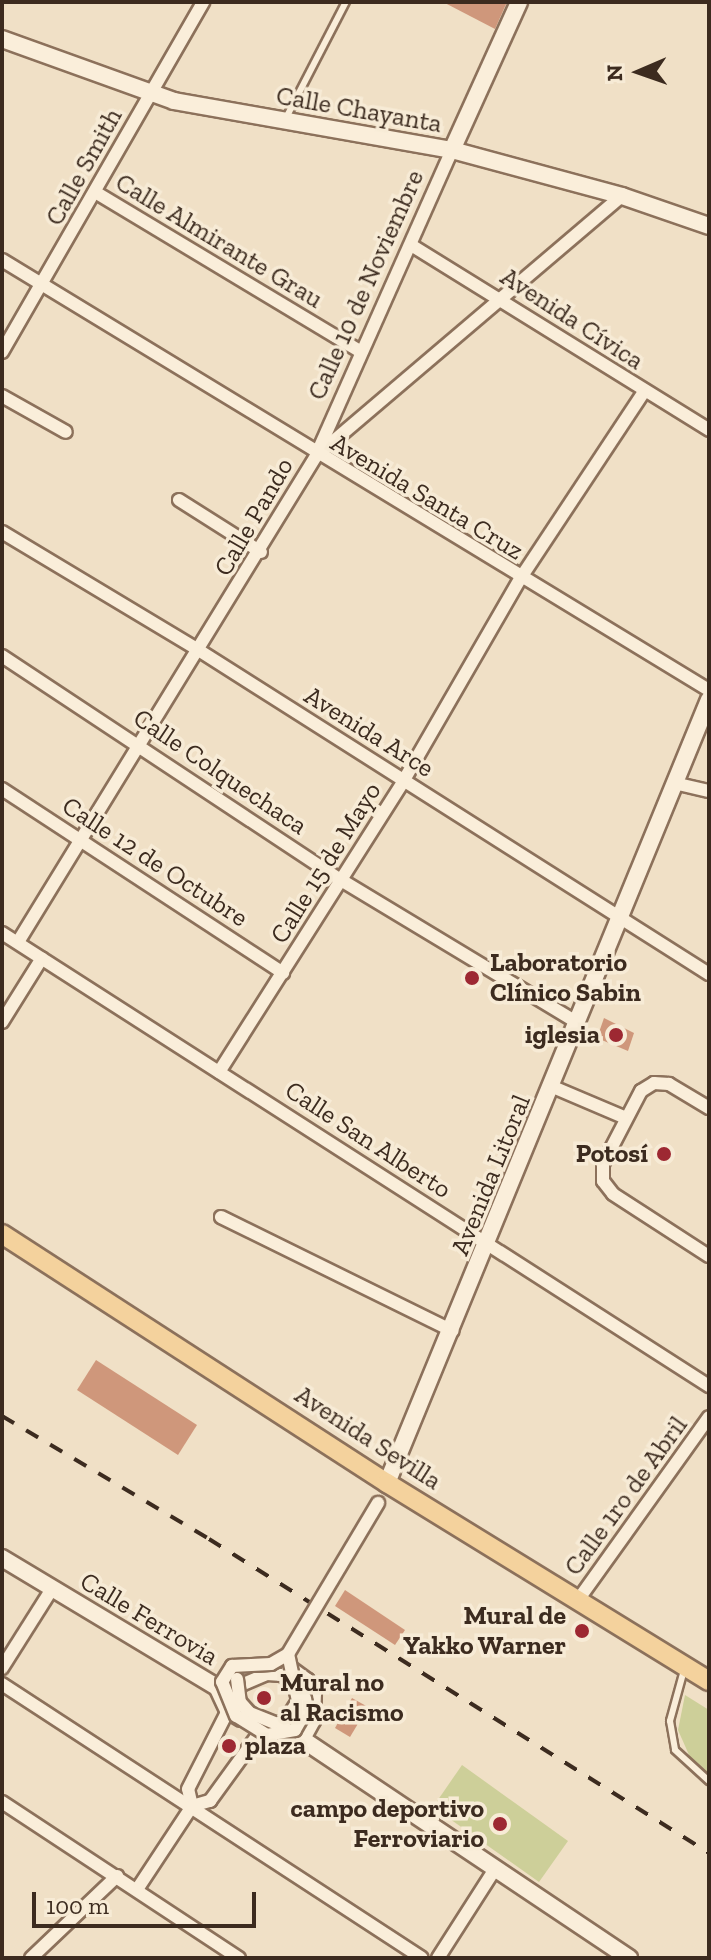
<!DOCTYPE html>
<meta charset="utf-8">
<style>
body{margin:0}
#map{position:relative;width:711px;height:1960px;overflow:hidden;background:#f0e0c6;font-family:"Zilla Slab",serif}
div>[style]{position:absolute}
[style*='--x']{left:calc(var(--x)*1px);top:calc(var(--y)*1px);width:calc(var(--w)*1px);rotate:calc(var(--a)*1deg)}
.green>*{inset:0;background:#cdcf99}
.building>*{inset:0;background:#cf977b}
.roads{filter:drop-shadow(2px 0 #8c715b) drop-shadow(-2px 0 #8c715b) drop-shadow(0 2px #8c715b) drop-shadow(0 -2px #8c715b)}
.lane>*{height:6px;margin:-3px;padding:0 3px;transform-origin:3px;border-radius:3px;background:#faeeda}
.street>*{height:12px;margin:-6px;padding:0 6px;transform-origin:6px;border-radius:6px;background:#faeeda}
.secondary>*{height:16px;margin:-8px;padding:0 8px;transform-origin:8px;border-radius:8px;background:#faeeda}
.primary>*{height:18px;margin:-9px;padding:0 9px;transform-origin:9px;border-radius:9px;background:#f4d29d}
.rail>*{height:4px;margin-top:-2px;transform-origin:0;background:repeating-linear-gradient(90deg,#3c2b1f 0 14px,transparent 0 28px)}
.bridges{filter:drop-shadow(2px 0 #8c715b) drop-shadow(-2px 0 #8c715b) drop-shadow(0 2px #8c715b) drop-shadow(0 -2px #8c715b)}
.street-bridge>*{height:12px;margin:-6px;padding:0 6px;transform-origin:6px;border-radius:6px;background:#faeeda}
.dots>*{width:22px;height:22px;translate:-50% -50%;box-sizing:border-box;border:4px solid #f7ebd6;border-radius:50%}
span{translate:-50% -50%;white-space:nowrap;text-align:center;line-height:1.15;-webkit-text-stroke:7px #f7ebd6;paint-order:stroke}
.street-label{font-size:26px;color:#3c2b1f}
.poi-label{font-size:26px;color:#3c2b1f;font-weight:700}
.left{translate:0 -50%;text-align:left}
.right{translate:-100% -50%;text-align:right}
.frame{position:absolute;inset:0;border:4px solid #3c2b1f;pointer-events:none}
.north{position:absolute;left:599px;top:32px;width:80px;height:80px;-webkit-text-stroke:6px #f7ebd6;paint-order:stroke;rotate:268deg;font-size:22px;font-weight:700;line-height:32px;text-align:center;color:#3c2b1f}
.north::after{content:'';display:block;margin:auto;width:28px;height:36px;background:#3c2b1f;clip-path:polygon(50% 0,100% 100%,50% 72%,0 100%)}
.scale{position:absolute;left:32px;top:1892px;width:224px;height:36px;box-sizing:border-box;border:4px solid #3c2b1f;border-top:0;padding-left:10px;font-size:24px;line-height:28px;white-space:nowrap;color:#3c2b1f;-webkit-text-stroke:6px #f7ebd6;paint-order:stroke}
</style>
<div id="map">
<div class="green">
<div style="clip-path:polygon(685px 1695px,709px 1710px,709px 1774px,693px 1764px,678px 1730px)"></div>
<div style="clip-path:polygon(462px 1765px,568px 1841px,539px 1882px,433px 1807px)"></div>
</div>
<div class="building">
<div style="clip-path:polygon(443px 2px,507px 2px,495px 29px)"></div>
<div style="clip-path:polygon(604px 1018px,634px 1033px,628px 1051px,597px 1038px)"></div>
<div style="clip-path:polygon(96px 1360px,197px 1425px,178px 1455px,77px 1390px)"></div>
<div style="clip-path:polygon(345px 1590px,405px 1630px,395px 1645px,335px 1606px)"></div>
<div style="clip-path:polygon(352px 1698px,368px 1707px,350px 1737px,335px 1728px)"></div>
</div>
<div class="roads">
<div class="lane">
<div style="--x:286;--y:118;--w:131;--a:-62.7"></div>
<div style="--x:684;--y:1670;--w:53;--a:105.4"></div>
<div style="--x:670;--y:1721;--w:29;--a:80"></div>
<div style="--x:675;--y:1750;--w:46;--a:42.4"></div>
</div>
<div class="street">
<div style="--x:95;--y:192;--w:310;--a:31"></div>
<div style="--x:411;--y:245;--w:351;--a:31.8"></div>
<div style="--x:2;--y:260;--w:827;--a:31.31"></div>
<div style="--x:2;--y:352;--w:404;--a:-60.1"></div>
<div style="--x:2;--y:396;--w:73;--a:29.4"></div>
<div style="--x:318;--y:451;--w:329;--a:-66"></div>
<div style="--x:179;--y:500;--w:97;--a:32.4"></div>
<div style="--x:2;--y:532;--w:231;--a:31"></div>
<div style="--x:200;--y:651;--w:603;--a:32.4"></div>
<div style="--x:2;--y:656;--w:406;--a:33.5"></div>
<div style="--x:341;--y:880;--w:277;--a:31.1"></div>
<div style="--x:674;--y:783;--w:36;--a:13"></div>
<div style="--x:2;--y:789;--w:336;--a:33.2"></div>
<div style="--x:2;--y:933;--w:840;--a:32.65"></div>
<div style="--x:18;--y:942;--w:570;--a:-58.48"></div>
<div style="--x:316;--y:456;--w:402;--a:-40.4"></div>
<div style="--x:2;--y:1022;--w:75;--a:-58"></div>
<div style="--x:219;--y:1072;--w:346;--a:-57.6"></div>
<div style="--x:404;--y:780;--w:232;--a:-60"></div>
<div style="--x:520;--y:579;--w:224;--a:-56.5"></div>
<div style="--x:553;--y:1087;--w:79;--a:23"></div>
<div style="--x:709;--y:1108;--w:47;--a:-149"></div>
<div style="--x:669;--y:1084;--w:15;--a:-176"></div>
<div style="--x:654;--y:1083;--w:15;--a:148"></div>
<div style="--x:641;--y:1091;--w:82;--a:117.5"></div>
<div style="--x:603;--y:1164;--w:17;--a:90"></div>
<div style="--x:603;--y:1181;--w:16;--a:52"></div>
<div style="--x:613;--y:1194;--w:114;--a:32.9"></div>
<div style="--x:221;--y:1217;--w:258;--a:26.2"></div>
<div style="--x:578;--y:1600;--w:225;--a:-54.4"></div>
<div style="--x:2;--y:1668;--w:93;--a:-57.7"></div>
<div style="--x:2;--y:1684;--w:501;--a:33.12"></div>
<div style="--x:215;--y:1687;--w:26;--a:65"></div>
<div style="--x:226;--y:1711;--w:17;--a:31"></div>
<div style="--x:260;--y:1732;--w:21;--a:28"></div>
<div style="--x:279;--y:1742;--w:25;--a:-7"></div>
<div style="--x:304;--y:1739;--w:21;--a:-61"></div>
<div style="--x:314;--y:1721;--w:27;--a:-88"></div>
<div style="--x:315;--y:1694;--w:16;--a:-117"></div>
<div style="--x:308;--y:1680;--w:27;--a:-144"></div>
<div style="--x:2;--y:1802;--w:284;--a:33.4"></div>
<div style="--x:192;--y:1806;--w:17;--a:-103"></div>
<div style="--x:188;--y:1789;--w:117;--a:-63"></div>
<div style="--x:241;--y:1685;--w:28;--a:-23"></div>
<div style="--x:267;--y:1674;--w:15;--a:4"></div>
<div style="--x:282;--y:1675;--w:22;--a:36"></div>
<div style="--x:138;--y:1888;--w:98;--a:-56.6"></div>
<div style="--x:192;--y:1806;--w:19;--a:-16"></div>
<div style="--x:210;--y:1801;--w:85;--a:-54.1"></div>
<div style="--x:31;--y:1958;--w:119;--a:-43.6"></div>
<div style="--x:438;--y:1958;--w:106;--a:-57.4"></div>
</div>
<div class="secondary">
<div style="--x:2;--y:39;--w:183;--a:19.8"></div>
<div style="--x:174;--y:101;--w:282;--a:10"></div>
<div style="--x:452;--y:150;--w:176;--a:15.1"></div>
<div style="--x:622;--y:196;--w:92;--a:19"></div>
<div style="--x:452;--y:150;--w:162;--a:-65.6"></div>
<div style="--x:387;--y:1483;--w:847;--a:-67.65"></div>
<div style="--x:2;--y:1558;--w:274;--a:31"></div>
<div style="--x:281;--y:1725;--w:419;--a:33.8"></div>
</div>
<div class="primary">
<div style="--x:2;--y:1234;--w:459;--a:32.9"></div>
<div style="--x:387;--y:1483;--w:378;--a:31.6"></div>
</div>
</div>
<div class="rail">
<div style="--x:2;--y:1416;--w:241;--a:30.7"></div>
<div style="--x:209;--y:1539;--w:590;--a:32.13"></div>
</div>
<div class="bridges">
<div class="street-bridge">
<div style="--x:237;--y:1679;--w:23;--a:83"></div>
<div style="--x:240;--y:1702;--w:15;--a:48"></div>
<div style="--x:250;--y:1713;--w:29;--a:22"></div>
<div style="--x:277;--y:1724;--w:10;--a:-24"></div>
<div style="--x:286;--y:1720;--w:22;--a:-58"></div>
<div style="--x:298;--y:1701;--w:48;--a:-102"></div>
<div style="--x:305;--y:1698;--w:11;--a:80"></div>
<div style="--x:307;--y:1709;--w:24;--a:120"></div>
<div style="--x:295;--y:1730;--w:28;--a:170"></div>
<div style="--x:267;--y:1735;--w:36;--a:-148"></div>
<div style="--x:236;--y:1716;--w:37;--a:-112"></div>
<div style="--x:222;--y:1682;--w:19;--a:-58"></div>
<div style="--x:232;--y:1666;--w:39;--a:-3"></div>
<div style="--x:271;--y:1664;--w:20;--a:-30"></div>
<div style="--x:288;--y:1654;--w:176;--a:-59.2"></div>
</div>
</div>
<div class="dots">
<div style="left:472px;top:978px;background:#9d2832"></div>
<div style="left:616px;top:1035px;background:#9d2832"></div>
<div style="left:664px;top:1154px;background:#9d2832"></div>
<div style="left:582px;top:1631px;background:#9d2832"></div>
<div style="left:264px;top:1698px;background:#9d2832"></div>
<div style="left:229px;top:1746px;background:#9d2832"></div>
<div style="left:500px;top:1824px;background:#9d2832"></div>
</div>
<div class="street-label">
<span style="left:359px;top:110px;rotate:10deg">Calle Chayanta</span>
<span style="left:84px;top:167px;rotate:-61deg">Calle Smith</span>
<span style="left:219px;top:241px;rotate:31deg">Calle Almirante Grau</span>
<span style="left:366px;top:285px;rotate:-66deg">Calle 10 de Noviembre</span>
<span style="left:572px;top:319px;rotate:33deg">Avenida Cívica</span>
<span style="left:427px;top:497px;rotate:31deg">Avenida Santa Cruz</span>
<span style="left:254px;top:517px;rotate:-60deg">Calle Pando</span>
<span style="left:369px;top:732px;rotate:32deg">Avenida Arce</span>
<span style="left:220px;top:772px;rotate:34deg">Calle Colquechaca</span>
<span style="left:155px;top:862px;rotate:33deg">Calle 12 de Octubre</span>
<span style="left:326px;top:863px;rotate:-58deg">Calle 15 de Mayo</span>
<span style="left:368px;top:1140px;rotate:33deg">Calle San Alberto</span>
<span style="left:491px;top:1175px;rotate:-68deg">Avenida Litoral</span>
<span style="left:368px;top:1438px;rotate:33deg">Avenida Sevilla</span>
<span style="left:626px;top:1496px;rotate:-54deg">Calle 1ro de Abril</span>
<span style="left:149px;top:1619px;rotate:31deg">Calle Ferrovia</span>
</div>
<div class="poi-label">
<span class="left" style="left:490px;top:978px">Laboratorio<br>Clínico Sabin</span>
<span class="right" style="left:600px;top:1035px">iglesia</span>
<span class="right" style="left:648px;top:1154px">Potosí</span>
<span class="right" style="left:566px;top:1631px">Mural de<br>Yakko Warner</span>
<span class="left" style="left:280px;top:1698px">Mural no<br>al Racismo</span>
<span class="left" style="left:245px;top:1746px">plaza</span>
<span class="right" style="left:484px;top:1824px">campo deportivo<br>Ferroviario</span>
</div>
<div class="frame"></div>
<div class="north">N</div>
<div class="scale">100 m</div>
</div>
